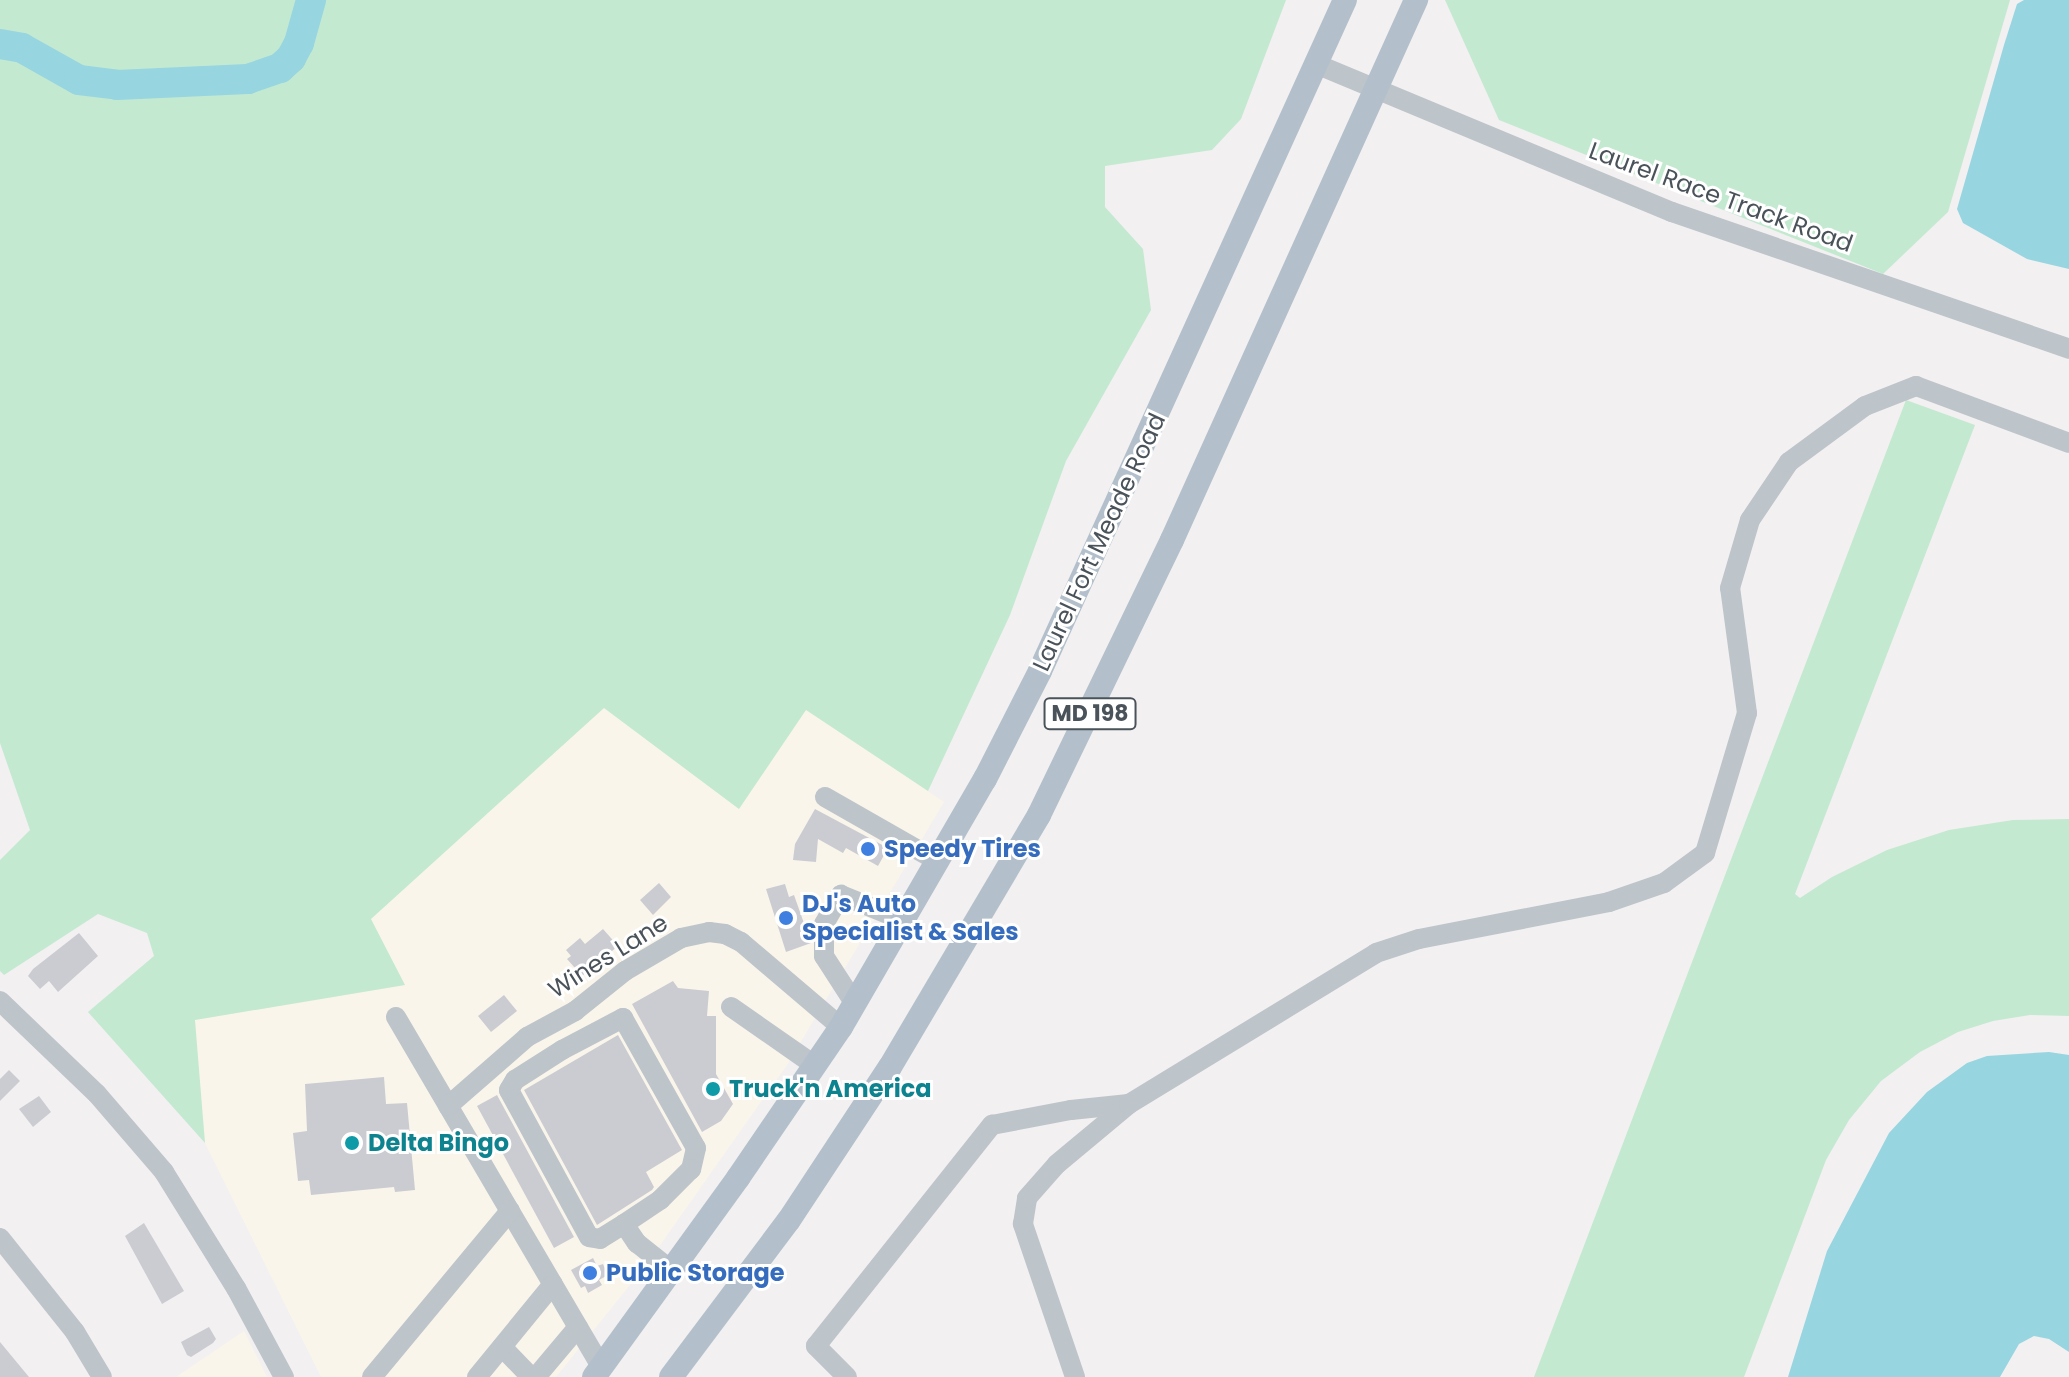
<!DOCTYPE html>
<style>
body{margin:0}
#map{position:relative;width:2069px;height:1377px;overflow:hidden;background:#f2f0f0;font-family:Poppins,sans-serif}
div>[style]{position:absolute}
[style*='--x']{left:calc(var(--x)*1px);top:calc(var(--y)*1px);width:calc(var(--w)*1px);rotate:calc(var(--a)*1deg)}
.commercial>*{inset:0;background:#faf5eb}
.green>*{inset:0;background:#c4e9d1}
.water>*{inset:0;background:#97d5e1}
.river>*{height:30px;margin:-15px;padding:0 15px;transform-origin:15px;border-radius:15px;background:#97d5e1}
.building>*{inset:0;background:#cbccd1}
.minor>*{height:20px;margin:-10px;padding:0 10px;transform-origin:10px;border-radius:10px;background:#bdc4ca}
.major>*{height:24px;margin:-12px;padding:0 12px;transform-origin:12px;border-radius:12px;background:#b3c0cb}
.dots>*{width:22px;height:22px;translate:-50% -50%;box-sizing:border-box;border:4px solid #fff;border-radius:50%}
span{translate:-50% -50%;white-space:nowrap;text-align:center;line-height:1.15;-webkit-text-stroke:6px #fff;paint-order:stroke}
.shield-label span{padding:2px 6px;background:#fff;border:2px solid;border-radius:6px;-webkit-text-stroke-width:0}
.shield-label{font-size:22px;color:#4a535a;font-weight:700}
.street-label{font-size:24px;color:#4a535a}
.shop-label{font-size:24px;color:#366cbe;font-weight:700}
.left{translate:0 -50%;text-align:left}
.culture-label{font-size:24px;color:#0d838f;font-weight:700}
</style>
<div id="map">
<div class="commercial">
<div style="clip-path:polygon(604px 708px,739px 809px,806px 709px,944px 802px,787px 1065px,646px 1265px,556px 1377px,321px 1377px,205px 1143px,194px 1020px,405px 985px,370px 919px)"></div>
<div style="clip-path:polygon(244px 1331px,267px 1377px,176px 1377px)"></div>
</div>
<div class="green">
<div style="clip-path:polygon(0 0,1286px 0,1241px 119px,1212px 150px,1105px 166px,1105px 207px,1143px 249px,1151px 310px,1066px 461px,1010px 615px,928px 791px,806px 710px,739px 809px,604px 708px,371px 919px,405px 985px,195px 1020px,205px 1143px,88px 1012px,154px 956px,147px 933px,98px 914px,4px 975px,0 971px,0 860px,30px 830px,0 743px)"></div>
<div style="clip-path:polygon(1445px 0,2010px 0,1948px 212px,1883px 274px,1499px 120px)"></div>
<div style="clip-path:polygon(1906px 400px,1975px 425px,1795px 894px,1800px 898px,1832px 877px,1887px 850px,1949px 830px,2013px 820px,2069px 819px,2069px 1016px,2030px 1015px,1993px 1021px,1958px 1032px,1920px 1052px,1881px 1081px,1849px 1120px,1826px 1160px,1744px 1377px,1534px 1377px)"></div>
</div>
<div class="water">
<div style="clip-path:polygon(2024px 0,2069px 0,2069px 269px,2027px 259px,1963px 223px,1957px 209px,2004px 45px,2017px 4px)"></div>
<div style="clip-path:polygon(2049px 1052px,2069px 1055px,2069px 1352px,2049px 1339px,2034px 1336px,2019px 1344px,2000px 1377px,1788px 1377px,1827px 1251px,1889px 1133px,1927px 1092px,1967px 1063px,1987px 1056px)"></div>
</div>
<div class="river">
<div style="--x:0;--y:44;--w:22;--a:10"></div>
<div style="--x:22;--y:48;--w:65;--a:29.3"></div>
<div style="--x:79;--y:80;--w:38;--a:7"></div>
<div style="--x:117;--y:85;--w:131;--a:-2.6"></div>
<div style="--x:248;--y:79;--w:34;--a:-19"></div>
<div style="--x:280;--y:68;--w:15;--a:-42"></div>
<div style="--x:291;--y:58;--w:17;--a:-62"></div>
<div style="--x:299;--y:43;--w:45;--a:-74.4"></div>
</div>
<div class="building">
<div style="clip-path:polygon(815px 809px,888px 848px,878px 866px,846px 848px,843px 853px,818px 839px,816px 862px,793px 860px,795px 844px)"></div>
<div style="clip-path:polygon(659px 883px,671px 897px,653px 915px,640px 900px)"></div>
<div style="clip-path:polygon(785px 884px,789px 897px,794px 895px,811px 943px,786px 952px,766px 889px)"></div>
<div style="clip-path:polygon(603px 929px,618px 946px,582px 976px,567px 959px,571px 956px,566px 950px,580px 938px,585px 944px)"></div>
<div style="clip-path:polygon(79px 933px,98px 956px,58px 992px,49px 981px,40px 989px,28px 976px,33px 969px)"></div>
<div style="clip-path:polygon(673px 981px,678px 988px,709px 991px,707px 1016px,716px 1016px,716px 1074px,733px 1104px,721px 1121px,702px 1132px,632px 1004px)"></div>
<div style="clip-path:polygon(504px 995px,517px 1011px,491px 1032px,478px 1016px)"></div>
<div style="clip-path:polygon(618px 1035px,682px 1150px,646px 1172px,654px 1187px,652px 1190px,597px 1225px,524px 1090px)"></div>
<div style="clip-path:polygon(9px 1070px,20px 1081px,0 1101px,0 1079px)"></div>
<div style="clip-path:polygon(384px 1077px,386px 1104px,407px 1103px,415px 1190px,395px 1192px,394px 1187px,311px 1195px,309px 1180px,298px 1181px,293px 1133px,307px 1131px,305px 1084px)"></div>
<div style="clip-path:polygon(497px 1095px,574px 1237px,554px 1248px,477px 1106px)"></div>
<div style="clip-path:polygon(39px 1096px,51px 1112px,33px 1127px,19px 1109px)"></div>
<div style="clip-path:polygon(144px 1223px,184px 1291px,162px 1304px,125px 1236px)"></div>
<div style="clip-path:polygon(593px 1258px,597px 1266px,603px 1264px,608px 1275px,599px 1280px,602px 1285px,588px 1293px,585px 1286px,581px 1288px,571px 1270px)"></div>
<div style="clip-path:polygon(209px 1327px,216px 1339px,213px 1343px,191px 1357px,187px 1355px,181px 1342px)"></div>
<div style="clip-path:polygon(0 1342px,29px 1377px,0 1377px)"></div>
</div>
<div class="minor">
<div style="--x:1316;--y:64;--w:386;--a:22.6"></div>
<div style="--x:1672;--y:212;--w:420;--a:19"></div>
<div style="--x:825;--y:797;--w:131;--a:29.7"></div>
<div style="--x:0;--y:1001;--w:134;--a:43.8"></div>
<div style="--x:97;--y:1094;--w:103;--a:49.3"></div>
<div style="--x:164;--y:1172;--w:137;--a:58.2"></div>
<div style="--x:236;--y:1288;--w:101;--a:61.7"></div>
<div style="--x:855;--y:1004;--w:57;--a:-122.9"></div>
<div style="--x:824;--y:956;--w:32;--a:-90"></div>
<div style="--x:824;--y:924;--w:34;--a:-60"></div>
<div style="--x:841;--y:895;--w:69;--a:22.1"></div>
<div style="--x:731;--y:1007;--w:101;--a:34.9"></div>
<div style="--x:396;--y:1017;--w:406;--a:59.6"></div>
<div style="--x:448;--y:1106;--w:105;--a:-41.1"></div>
<div style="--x:527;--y:1037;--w:55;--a:-28.4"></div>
<div style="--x:575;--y:1011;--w:64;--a:-38.7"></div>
<div style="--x:625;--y:971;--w:65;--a:-30.5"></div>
<div style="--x:681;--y:938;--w:29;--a:-12"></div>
<div style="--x:709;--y:932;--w:16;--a:7"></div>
<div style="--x:725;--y:934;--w:18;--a:27"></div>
<div style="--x:741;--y:942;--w:131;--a:40.4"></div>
<div style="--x:624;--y:1224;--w:28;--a:148"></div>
<div style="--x:600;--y:1239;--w:11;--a:-170"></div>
<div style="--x:589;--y:1237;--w:167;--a:-118.6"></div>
<div style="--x:509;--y:1090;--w:12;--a:-59"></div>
<div style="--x:515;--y:1080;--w:56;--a:-32.6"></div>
<div style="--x:562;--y:1050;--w:69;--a:-27.7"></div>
<div style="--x:623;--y:1018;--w:149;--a:60.7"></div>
<div style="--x:696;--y:1148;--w:22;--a:103"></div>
<div style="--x:691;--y:1169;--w:44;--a:135"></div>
<div style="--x:660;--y:1200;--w:43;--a:146.3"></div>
<div style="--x:624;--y:1224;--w:23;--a:56"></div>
<div style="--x:637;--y:1243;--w:43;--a:38.5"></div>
<div style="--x:0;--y:1238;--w:120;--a:51.4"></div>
<div style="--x:75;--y:1332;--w:52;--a:59"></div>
<div style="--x:502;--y:1347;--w:42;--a:46"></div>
<div style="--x:372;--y:1377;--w:216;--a:-50.3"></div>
<div style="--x:477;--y:1377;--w:120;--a:-50.7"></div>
<div style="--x:536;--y:1377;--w:65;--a:-50"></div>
<div style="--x:847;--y:1377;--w:44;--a:-135"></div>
<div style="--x:816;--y:1346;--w:283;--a:-51.5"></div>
<div style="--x:992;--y:1125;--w:80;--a:-10.8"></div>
<div style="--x:1071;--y:1110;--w:58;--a:-5.9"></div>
<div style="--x:1075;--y:1377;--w:162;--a:-108.8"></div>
<div style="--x:1023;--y:1224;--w:26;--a:-81"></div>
<div style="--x:1027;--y:1198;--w:45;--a:-48.6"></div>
<div style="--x:1057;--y:1164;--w:94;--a:-39.8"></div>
<div style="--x:1129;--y:1104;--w:289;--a:-31.4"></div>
<div style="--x:1376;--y:953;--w:45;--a:-18"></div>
<div style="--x:1419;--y:939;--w:194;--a:-11"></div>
<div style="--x:1609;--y:902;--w:58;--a:-19.1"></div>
<div style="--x:1664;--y:883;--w:51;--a:-36.2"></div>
<div style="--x:1705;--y:853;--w:146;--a:-73.3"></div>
<div style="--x:1747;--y:713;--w:126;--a:-97.7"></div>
<div style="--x:1730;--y:588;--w:71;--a:-73.6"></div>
<div style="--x:1750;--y:520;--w:70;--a:-56.1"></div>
<div style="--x:1789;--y:462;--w:94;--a:-36.4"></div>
<div style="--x:1865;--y:406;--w:55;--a:-21.4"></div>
<div style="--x:1916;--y:386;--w:163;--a:20.4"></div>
</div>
<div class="major">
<div style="--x:594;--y:1377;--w:246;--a:-54.1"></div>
<div style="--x:738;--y:1178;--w:183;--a:-55.7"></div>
<div style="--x:841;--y:1027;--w:287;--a:-59.9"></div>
<div style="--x:985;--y:779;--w:121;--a:-63"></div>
<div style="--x:1040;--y:671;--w:737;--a:-65.56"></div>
<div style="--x:671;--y:1377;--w:196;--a:-53.1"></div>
<div style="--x:789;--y:1220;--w:183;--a:-56.6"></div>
<div style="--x:890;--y:1067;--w:293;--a:-59.4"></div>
<div style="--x:1039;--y:815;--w:305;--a:-64.2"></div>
<div style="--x:1172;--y:540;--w:593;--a:-65.68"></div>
</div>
<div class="dots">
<div style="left:868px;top:849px;background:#3f7fe0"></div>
<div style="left:786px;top:918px;background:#3f7fe0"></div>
<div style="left:713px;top:1089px;background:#0f9aa8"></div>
<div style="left:352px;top:1143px;background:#0f9aa8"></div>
<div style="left:590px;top:1273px;background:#3f7fe0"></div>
</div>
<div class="shield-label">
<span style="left:1090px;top:714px">MD 198</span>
</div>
<div class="street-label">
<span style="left:1721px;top:197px;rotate:20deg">Laurel Race Track Road</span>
<span style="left:1099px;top:542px;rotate:-65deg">Laurel Fort Meade Road</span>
<span style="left:608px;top:956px;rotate:-32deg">Wines Lane</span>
</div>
<div class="shop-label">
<span class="left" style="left:884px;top:849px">Speedy Tires</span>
<span class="left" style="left:802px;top:918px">DJ's Auto<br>Specialist &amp; Sales</span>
<span class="left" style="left:606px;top:1273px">Public Storage</span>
</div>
<div class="culture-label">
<span class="left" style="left:729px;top:1089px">Truck'n America</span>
<span class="left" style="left:368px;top:1143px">Delta Bingo</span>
</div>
</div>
